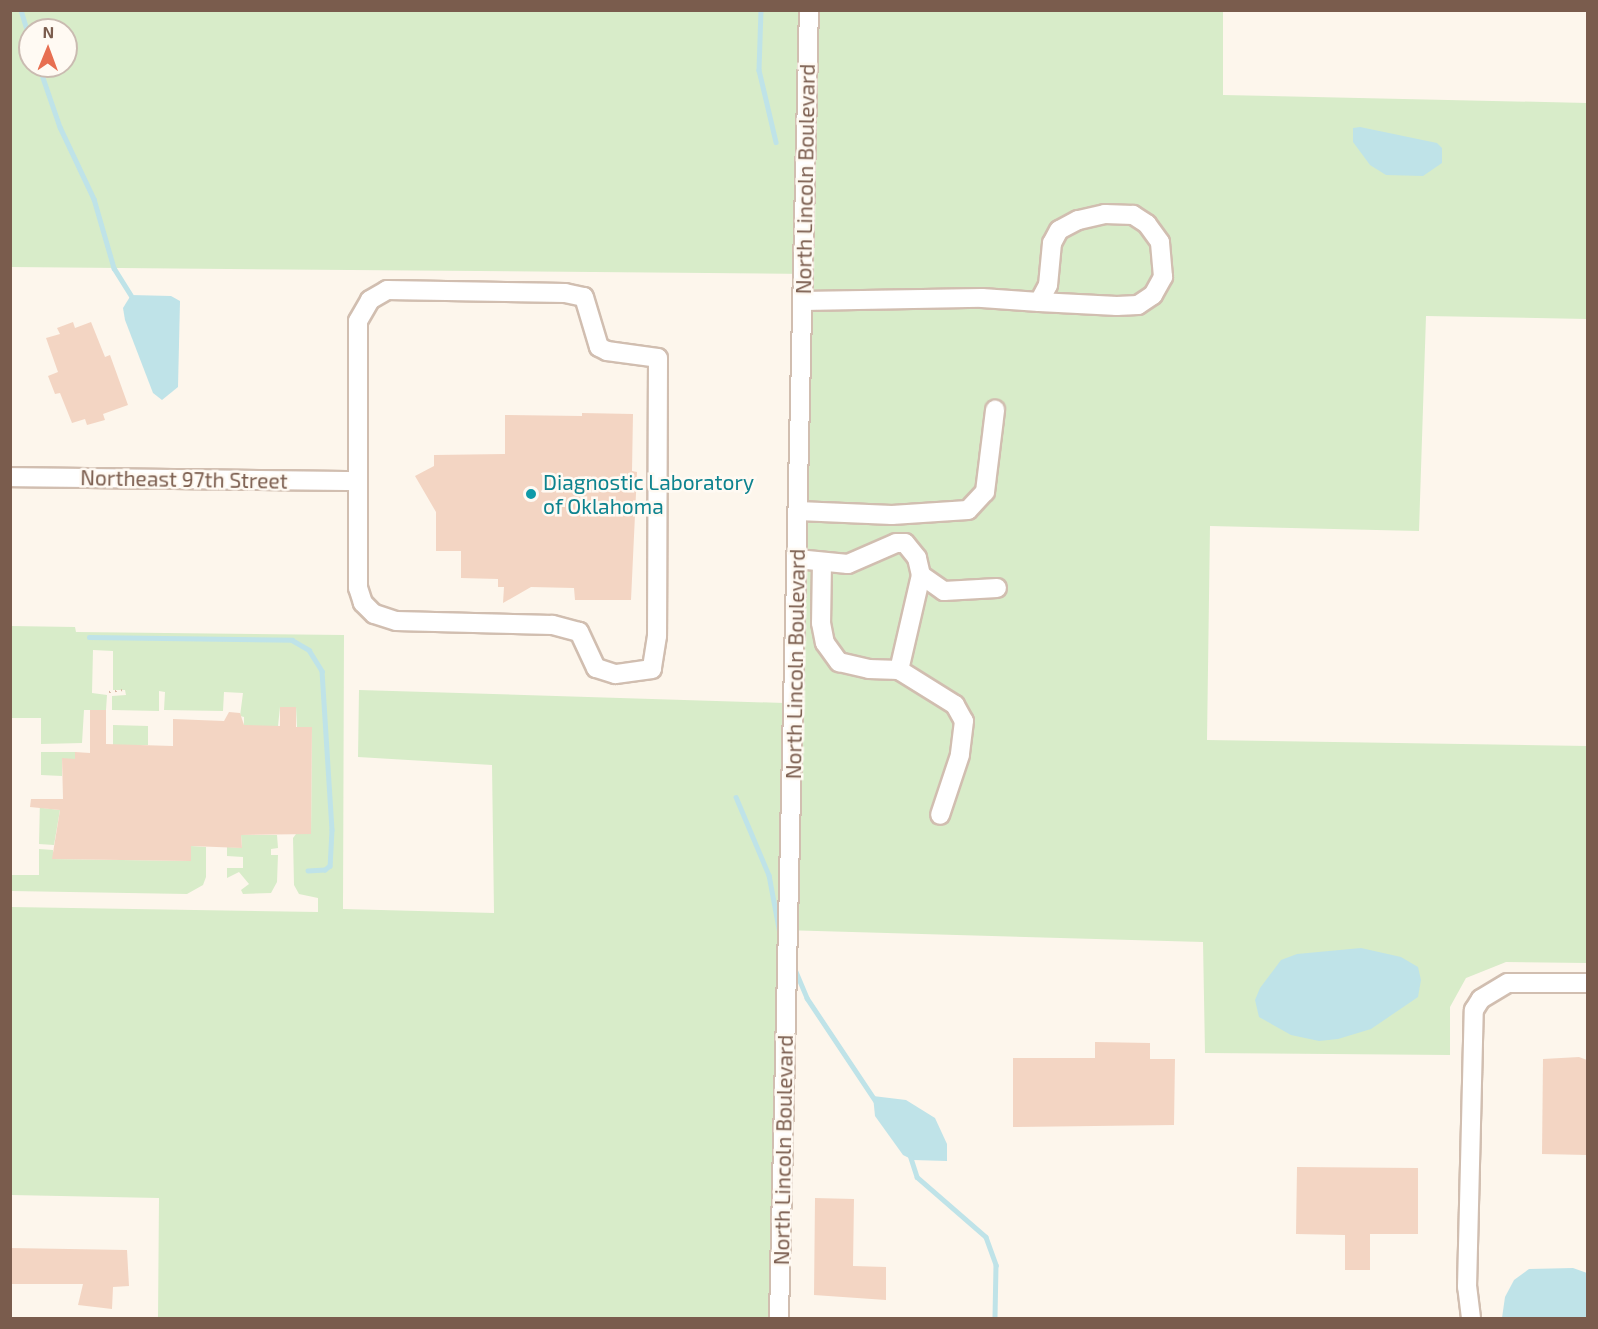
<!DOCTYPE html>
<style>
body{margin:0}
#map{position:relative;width:1598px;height:1329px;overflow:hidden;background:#fdf6ec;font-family:"Exo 2",sans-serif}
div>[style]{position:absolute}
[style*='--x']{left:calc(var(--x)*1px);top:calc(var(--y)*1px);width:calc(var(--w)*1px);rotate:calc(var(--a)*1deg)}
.green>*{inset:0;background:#d8ecc9}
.water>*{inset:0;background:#bfe3e8}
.stream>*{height:4.5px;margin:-2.25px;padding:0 2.25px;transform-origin:2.25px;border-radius:2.25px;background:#bfe3e8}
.building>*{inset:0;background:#f3d5c3}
.path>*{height:2px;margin-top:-1px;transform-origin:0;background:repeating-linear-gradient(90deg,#d9b8a5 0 1.5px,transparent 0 6px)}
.roads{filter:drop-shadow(2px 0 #d1beb0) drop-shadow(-2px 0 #d1beb0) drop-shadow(0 2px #d1beb0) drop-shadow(0 -2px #d1beb0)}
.minor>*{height:18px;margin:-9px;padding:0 9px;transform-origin:9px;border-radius:9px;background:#fff}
.dots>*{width:16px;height:16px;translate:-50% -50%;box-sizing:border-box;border:3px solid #fffaf3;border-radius:50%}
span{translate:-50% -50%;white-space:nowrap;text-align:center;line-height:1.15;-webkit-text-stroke:5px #fffaf3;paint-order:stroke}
.street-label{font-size:21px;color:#7a5c4d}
.culture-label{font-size:21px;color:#0d838f}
.left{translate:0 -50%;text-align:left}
.frame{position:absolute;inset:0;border:12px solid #7a5c4d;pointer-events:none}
.north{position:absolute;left:18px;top:18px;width:60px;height:60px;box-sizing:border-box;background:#fffaf3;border:2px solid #cabbb1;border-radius:50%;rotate:1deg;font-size:16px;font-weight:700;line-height:24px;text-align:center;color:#7a5c4d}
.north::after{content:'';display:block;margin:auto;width:21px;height:27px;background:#e76f51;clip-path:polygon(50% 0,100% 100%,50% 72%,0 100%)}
</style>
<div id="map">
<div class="green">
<div style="clip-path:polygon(evenodd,11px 11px,1223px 11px,1223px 95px,1587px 103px,1587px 319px,1426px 316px,1419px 531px,1210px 526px,1207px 740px,1587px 746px,1587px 963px,1506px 962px,1466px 978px,1450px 1007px,1450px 1055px,1205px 1053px,1203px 942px,782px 930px,772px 1318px,158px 1318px,159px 1198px,11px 1195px,11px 907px,318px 912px,318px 898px,299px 894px,294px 885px,293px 838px,296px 834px,311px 834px,312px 727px,297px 727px,296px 707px,280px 707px,278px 726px,244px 738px,244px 717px,240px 716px,243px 693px,224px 692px,223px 711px,164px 710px,165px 692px,159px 691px,159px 711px,112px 710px,112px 696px,126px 695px,125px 690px,113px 690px,113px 651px,93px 650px,92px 693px,107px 695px,106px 710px,84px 710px,82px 743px,41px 744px,41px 718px,11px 718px,11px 626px,75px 627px,76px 632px,344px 635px,343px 909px,494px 913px,492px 765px,358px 757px,359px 690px,784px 703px,810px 274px,11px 267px,11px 11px,30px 30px,66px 30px,66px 66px,30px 66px,30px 30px)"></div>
<div style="clip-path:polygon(113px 725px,148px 726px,148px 745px,113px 745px)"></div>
<div style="clip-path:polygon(41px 752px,75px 752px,75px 759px,62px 759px,62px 776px,41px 775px)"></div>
<div style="clip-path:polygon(40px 799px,43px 808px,60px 810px,54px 845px,39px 844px)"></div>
<div style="clip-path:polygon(241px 835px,277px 835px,278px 848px,271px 849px,271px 855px,278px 855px,277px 882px,271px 893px,243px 894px,241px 890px,249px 884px,239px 872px,227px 878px,227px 868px,243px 868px,243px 857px,227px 856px,227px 847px,242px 848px)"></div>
<div style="clip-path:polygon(191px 846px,206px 847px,206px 877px,203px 885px,187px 894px,11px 891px,11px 875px,39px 875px,39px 849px,53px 850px,53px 859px,190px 861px)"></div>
</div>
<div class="water">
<div style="clip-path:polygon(1360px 127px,1437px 143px,1442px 148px,1442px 163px,1423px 176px,1386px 175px,1370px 165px,1353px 142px,1353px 128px)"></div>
<div style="clip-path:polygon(131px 295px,171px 296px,180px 301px,178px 387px,162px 400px,153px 393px,125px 320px,123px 308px)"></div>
<div style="clip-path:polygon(1361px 948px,1401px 957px,1418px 967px,1421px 980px,1418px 997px,1371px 1029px,1338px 1039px,1319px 1041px,1291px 1035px,1259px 1017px,1255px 1000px,1260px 988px,1281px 960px,1297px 954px)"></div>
<div style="clip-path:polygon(873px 1096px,906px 1100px,935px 1118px,947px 1144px,947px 1161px,913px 1160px,903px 1155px,875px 1116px)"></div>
<div style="clip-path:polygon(1573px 1268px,1587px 1273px,1587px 1318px,1502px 1318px,1505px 1297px,1514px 1280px,1529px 1269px)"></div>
</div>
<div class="stream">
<div style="--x:21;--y:10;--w:30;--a:73"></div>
<div style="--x:761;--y:10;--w:60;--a:91.9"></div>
<div style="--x:759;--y:70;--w:74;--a:76.7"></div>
<div style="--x:39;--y:66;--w:65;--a:71"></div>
<div style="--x:60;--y:127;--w:80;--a:64.7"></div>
<div style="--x:94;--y:199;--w:72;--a:73.8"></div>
<div style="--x:114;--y:268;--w:32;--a:58"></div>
<div style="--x:89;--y:637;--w:203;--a:0.8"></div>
<div style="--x:292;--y:640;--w:20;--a:30"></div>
<div style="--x:309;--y:650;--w:25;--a:58"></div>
<div style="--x:322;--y:671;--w:159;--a:86.4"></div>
<div style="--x:332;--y:830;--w:36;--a:93"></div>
<div style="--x:330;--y:866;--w:6;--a:141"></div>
<div style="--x:325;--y:870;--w:17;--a:177"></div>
<div style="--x:736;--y:797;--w:85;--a:67.1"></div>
<div style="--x:769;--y:875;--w:60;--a:79.4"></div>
<div style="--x:794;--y:967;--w:34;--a:67"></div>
<div style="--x:807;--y:998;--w:123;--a:56.3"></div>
<div style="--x:910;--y:1155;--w:23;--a:72"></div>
<div style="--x:917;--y:1177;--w:91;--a:41"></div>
<div style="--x:986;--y:1237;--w:30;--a:70"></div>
<div style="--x:996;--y:1265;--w:53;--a:91.1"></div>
</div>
<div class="building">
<div style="clip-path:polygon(73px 322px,75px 328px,91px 322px,105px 357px,110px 355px,128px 405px,103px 414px,105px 420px,87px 425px,85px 419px,72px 423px,60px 393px,55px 394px,48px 376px,58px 372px,46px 338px,60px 334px,57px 328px)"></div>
<div style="clip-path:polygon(582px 413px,633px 414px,632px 471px,637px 472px,631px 600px,575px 600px,574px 588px,531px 587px,503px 603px,504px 587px,498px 587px,498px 579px,461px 578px,461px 551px,436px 551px,436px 512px,415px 476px,434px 466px,434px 455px,505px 454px,505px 415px,582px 416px)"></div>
<div style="clip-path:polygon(280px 707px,296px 707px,296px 727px,312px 727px,311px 834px,241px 835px,242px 848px,191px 846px,191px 861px,52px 859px,60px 810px,30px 807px,31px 799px,63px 799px,62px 758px,75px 759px,75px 752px,90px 753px,90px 710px,106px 710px,106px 744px,173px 746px,173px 719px,224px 721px,229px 712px,240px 713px,244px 725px,280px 726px)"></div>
<div style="clip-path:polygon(1095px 1042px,1150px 1043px,1150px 1059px,1175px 1059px,1174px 1125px,1013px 1127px,1013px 1058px,1095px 1058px)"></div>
<div style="clip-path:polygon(1579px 1057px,1587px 1060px,1587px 1155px,1542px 1154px,1543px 1059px)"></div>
<div style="clip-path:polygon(1297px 1167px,1418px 1168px,1418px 1234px,1370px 1234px,1370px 1270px,1345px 1270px,1345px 1235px,1296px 1234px)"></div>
<div style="clip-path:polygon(815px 1198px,854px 1199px,853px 1266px,886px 1267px,886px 1300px,814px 1295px)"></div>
<div style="clip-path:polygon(11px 1248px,127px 1250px,129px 1286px,113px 1287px,112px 1309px,78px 1305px,83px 1284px,10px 1284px)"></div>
</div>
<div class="path">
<div style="--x:109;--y:692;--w:14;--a:-8"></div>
</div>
<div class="roads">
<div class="minor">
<div style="--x:387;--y:290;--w:178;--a:1"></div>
<div style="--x:565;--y:293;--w:19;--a:12"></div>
<div style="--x:584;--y:297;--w:52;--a:73.3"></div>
<div style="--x:599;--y:347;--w:9;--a:27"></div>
<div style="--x:607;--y:351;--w:51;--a:7.8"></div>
<div style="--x:658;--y:358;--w:278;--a:90.2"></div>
<div style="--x:657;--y:636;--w:33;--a:99"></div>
<div style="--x:652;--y:669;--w:37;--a:172"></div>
<div style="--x:615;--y:674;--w:20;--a:-162"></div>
<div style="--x:596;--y:668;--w:40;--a:-115"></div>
<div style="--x:579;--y:632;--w:28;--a:-165"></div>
<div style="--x:552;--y:625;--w:156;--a:-178.5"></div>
<div style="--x:396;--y:621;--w:23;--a:-162"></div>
<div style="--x:374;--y:614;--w:16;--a:-135"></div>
<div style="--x:363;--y:603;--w:16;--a:-108"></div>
<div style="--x:358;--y:588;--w:267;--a:-90"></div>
<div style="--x:358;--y:321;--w:24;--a:-60"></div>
<div style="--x:370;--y:300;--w:20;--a:-30"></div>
<div style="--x:803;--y:301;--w:179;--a:-1"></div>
<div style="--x:982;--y:298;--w:57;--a:4"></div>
<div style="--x:1039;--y:302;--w:78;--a:2.9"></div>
<div style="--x:1117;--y:306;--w:21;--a:-3"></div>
<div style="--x:1138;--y:305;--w:18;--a:-34"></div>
<div style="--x:1153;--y:295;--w:21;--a:-61"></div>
<div style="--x:1163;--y:277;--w:35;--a:-95"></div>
<div style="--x:1160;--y:242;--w:22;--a:-126"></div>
<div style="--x:1147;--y:224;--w:17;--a:-147"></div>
<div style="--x:1133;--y:215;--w:28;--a:-178"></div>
<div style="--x:1105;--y:214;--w:28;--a:167"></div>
<div style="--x:1078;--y:220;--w:21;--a:152"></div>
<div style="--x:1059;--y:230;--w:15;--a:118"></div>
<div style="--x:1052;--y:243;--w:42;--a:95.4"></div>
<div style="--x:1048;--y:285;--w:19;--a:118"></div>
<div style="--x:10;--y:477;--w:348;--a:0.7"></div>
<div style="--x:798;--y:511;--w:94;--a:2.4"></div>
<div style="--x:892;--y:515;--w:76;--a:-3.8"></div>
<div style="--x:968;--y:510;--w:25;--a:-47"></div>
<div style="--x:985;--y:492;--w:83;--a:-83"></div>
<div style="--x:797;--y:559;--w:51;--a:5.6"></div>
<div style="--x:848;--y:564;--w:52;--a:-23.6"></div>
<div style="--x:896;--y:543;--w:9;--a:0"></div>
<div style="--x:905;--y:543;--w:19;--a:51"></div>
<div style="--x:917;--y:558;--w:17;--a:77"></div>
<div style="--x:921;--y:575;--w:98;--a:103"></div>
<div style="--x:899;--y:670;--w:66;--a:32"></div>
<div style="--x:955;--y:705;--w:18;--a:61"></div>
<div style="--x:964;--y:721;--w:34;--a:97"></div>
<div style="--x:960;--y:755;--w:63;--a:108.4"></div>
<div style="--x:822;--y:562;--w:61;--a:90.9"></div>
<div style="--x:821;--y:623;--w:20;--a:79"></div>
<div style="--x:825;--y:643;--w:24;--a:54"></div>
<div style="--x:839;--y:662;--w:31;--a:13"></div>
<div style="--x:869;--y:669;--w:30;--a:2"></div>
<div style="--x:921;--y:575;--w:28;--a:35"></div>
<div style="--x:944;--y:591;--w:53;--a:-3.2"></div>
<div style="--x:779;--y:1318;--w:1308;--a:-88.69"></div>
<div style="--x:1471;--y:1318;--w:31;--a:-97"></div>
<div style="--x:1467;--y:1287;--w:277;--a:-88.6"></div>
<div style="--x:1474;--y:1010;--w:13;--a:-58"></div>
<div style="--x:1481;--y:999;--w:31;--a:-31"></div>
<div style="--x:1508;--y:983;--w:80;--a:0"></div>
</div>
</div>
<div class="dots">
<div style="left:531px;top:494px;background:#0f9aa8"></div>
</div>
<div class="street-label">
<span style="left:805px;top:179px;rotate:-89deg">North Lincoln Boulevard</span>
<span style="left:184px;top:479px;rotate:1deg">Northeast 97th Street</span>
<span style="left:795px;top:664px;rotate:-89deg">North Lincoln Boulevard</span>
<span style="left:783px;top:1150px;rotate:-89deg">North Lincoln Boulevard</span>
</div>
<div class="culture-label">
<span class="left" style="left:543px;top:494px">Diagnostic Laboratory<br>of Oklahoma</span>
</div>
<div class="frame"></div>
<div class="north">N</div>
</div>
